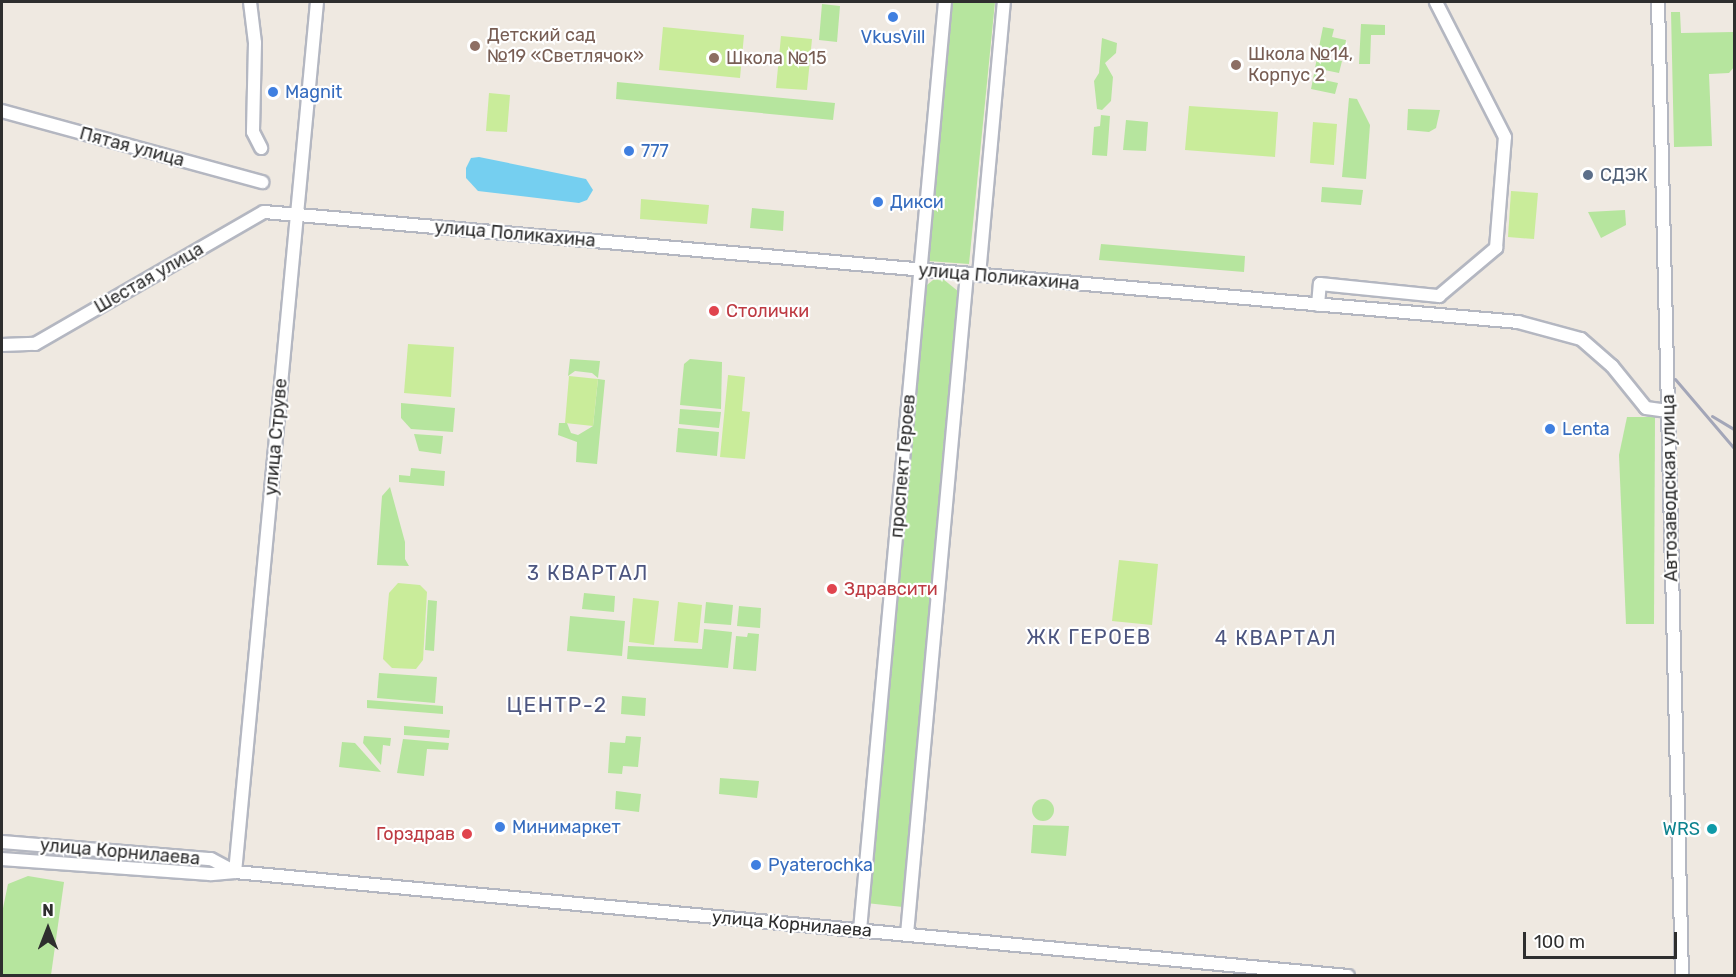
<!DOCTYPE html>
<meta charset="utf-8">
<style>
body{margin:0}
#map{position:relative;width:1736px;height:977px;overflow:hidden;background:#efe9e1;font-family:Rubik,sans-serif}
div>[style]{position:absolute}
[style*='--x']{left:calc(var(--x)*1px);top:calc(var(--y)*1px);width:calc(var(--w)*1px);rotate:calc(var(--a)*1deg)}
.green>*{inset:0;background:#b6e59e}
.round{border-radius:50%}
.pitch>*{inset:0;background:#c9ec9a}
.water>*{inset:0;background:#75cff0}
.roads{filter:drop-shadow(2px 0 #b4b7c1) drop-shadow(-2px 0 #b4b7c1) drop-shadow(0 2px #b4b7c1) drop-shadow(0 -2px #b4b7c1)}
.minor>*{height:12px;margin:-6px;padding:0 6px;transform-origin:6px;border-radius:6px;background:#fff}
.rail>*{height:3px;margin:-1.5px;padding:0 1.5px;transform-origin:1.5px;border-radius:1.5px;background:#a3a6b8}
.dots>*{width:16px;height:16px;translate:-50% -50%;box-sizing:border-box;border:3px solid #fff;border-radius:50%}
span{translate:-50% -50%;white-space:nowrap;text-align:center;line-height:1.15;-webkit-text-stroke:4.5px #fff;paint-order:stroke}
.education-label{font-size:18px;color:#785e54}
.left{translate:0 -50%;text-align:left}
.shop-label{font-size:18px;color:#366cbe}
.street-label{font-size:18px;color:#2e2e2e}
.service-label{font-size:18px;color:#4e5e75}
.health-label{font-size:18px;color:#be3a42}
.right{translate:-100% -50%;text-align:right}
.culture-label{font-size:18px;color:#0d838f}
.neighbourhood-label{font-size:20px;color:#4d5680;letter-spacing:1.5px}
.quarter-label{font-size:21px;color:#4d5680;letter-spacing:1.5px}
.frame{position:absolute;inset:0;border:3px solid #2e2e2e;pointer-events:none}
.north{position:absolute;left:18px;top:899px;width:60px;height:60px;-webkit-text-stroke:4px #fff;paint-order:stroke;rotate:0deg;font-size:16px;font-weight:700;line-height:24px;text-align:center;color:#2e2e2e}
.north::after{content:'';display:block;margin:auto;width:21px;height:27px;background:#2e2e2e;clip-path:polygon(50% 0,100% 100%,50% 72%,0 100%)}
.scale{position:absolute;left:1523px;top:932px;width:154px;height:27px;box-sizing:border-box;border:3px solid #2e2e2e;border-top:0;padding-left:8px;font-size:18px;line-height:21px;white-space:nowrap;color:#2e2e2e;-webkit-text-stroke:4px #fff;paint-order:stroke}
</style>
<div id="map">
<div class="green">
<div style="clip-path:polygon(953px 2px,995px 2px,969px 264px,928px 261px)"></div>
<div style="clip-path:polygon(822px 4px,840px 6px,837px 42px,819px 40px)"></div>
<div style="clip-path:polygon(1671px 12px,1680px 12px,1681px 33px,1734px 32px,1734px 67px,1729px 73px,1709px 74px,1712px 146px,1674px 147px)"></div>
<div style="clip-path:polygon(1361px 24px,1385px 25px,1385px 35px,1371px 35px,1370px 64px,1359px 64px)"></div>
<div style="clip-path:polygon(1323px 27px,1334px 29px,1332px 37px,1346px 40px,1344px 52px,1319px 47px)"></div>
<div style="clip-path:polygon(1102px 38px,1117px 43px,1116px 53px,1105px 63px,1113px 77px,1111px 101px,1102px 110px,1097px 109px,1094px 81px,1099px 73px)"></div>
<div style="clip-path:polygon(1319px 48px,1330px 50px,1328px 59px,1342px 61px,1339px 73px,1315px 68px)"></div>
<div style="clip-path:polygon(1315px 69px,1325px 72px,1324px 80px,1338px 83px,1335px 94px,1311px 89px)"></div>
<div style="clip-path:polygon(617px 82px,835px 103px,833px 120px,616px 99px)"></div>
<div style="clip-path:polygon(1349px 98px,1357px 99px,1370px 125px,1366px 179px,1342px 177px)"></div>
<div style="clip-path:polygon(1408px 109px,1440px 110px,1436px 128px,1429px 132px,1407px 130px)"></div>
<div style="clip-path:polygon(1101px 115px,1110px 116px,1107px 156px,1092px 155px,1094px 127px,1100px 126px)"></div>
<div style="clip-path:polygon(1126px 120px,1148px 122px,1146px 151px,1123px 150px)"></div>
<div style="clip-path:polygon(1322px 187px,1363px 190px,1361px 205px,1321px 202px)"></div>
<div style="clip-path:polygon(752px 208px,784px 211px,783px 231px,750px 228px)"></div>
<div style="clip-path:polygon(1625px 210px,1626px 225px,1601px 238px,1588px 212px)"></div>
<div style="clip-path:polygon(1101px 244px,1245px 256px,1244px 272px,1099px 260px)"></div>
<div style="clip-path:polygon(943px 279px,959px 292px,903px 907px,866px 903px,922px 289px,933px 280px)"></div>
<div style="clip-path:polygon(570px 359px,600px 361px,598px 378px,592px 373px,575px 371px,568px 376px)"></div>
<div style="clip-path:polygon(690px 359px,722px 362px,721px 409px,680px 405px,684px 364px)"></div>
<div style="clip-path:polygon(598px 379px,605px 380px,597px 464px,576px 462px,577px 442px,558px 435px,559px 423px,567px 423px,571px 433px,578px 435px,593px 426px)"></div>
<div style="clip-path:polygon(401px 403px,455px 408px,453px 432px,411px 429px,401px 418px)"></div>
<div style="clip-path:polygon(680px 409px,721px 412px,719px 428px,679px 424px)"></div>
<div style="clip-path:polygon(1627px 417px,1655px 417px,1654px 624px,1626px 624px,1619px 455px)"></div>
<div style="clip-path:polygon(678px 428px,719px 432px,717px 456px,676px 452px)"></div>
<div style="clip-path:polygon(414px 434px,443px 436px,441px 454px,419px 451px)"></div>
<div style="clip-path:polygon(411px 468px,445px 471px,444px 486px,399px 482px,399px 475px,410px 476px)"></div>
<div style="clip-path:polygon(390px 487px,405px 542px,405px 559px,409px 566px,377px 565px,382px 496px)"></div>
<div style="clip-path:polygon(584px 593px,615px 596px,614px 612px,582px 609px)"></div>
<div style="clip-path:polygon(428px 600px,437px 601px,434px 651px,425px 650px)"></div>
<div style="clip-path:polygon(706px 602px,733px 605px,731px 625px,704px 623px)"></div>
<div style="clip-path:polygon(739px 606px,761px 608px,760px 628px,737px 626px)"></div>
<div style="clip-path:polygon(570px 616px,625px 621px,622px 656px,567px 651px)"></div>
<div style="clip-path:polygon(704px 629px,732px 632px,728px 668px,627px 659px,628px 646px,702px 649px)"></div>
<div style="clip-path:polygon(748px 633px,759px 634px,756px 671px,733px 669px,736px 636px,747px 637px)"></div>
<div style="clip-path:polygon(379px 673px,437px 677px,435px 703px,377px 698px)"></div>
<div style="clip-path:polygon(622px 696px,646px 698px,645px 716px,621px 714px)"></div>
<div style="clip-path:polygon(367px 700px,443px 706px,443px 714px,367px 708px)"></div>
<div style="clip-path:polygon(404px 726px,450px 730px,449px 738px,404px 735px)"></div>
<div style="clip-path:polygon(364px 736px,391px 738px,390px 746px,383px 745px,381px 765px,363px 743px)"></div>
<div style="clip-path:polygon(626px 736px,641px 737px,638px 767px,623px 766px,622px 774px,608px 773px,610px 742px,625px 743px)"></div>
<div style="clip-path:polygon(403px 739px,449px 743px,448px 750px,427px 749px,424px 776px,397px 773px)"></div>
<div style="clip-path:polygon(342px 742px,355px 743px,381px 772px,339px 767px)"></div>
<div style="clip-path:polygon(720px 778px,759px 781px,757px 798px,719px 794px)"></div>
<div style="clip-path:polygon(616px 791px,641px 794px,639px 812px,615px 809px)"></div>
<div class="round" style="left:1032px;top:799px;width:22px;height:22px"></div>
<div style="clip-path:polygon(1033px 825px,1069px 826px,1066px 856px,1031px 853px)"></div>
<div style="clip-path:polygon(28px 876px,64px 882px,51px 975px,2px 975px,2px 913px,8px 884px)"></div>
</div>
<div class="pitch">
<div style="clip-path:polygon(663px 27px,744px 35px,740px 78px,659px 70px)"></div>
<div style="clip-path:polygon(781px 36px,812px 39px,807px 90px,776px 88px)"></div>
<div style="clip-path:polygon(489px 93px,510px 95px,507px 132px,486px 131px)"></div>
<div style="clip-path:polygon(1189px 106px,1278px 112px,1275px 157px,1185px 150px)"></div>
<div style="clip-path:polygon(1313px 122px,1337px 124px,1334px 165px,1310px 163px)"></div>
<div style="clip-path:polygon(1511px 191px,1538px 193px,1534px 239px,1508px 237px)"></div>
<div style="clip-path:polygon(641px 199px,709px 205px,707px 224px,640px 219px)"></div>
<div style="clip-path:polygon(408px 344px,454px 347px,451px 397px,404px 393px)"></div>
<div style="clip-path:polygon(728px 375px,745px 377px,742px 411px,750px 412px,745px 459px,720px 457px)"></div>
<div style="clip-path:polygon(569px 376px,598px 379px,593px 426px,565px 423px)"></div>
<div style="clip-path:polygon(1119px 560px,1158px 564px,1152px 625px,1112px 621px)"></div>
<div style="clip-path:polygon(398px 583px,420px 585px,427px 592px,423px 660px,416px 669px,392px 668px,383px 659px,389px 593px)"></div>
<div style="clip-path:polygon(633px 598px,659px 601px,654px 645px,629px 642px)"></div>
<div style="clip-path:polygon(678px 602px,702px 605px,698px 643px,674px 641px)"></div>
</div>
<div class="water">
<div style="clip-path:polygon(479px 157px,586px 179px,593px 190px,587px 200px,579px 203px,478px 191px,466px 178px,466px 168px,471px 158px)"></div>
</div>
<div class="roads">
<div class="minor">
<div style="--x:250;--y:2;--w:41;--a:83"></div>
<div style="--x:255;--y:43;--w:89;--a:91.3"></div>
<div style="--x:253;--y:132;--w:18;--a:63"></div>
<div style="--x:317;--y:2;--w:874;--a:95.38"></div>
<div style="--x:235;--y:872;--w:1118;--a:5.34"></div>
<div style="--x:1658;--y:2;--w:974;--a:88.59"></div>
<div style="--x:2;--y:111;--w:270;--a:15.3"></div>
<div style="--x:979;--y:275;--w:274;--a:-84.8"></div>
<div style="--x:1318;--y:305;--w:21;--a:-85"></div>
<div style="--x:1320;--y:284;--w:120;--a:5.8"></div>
<div style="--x:1439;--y:296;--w:75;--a:-40.1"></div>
<div style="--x:1496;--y:248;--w:111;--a:-85.4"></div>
<div style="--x:1505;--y:137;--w:152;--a:-117.1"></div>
<div style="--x:2;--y:345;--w:33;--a:-2"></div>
<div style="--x:35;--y:344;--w:264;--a:-30"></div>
<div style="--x:264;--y:212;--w:1259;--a:5.01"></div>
<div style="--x:1518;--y:322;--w:65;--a:15.1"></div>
<div style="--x:1581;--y:339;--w:41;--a:41.1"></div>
<div style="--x:1612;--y:366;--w:54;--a:51"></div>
<div style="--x:1646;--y:408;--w:22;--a:8"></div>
<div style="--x:2;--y:842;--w:210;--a:4.7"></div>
<div style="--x:211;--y:859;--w:27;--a:28"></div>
<div style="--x:235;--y:872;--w:25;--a:175"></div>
<div style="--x:210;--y:874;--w:209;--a:-175.9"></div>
<div style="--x:860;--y:930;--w:932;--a:-84.77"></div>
<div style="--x:907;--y:934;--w:663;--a:-84.81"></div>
</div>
</div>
<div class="rail">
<div style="--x:1675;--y:379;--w:91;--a:49.5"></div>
<div style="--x:1712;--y:416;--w:26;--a:31"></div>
</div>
<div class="dots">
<div style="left:893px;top:17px;background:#3f7fe0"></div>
<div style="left:475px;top:46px;background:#8d6e63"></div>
<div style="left:714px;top:58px;background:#8d6e63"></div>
<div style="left:1236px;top:65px;background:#8d6e63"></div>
<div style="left:273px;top:92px;background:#3f7fe0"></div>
<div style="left:629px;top:151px;background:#3f7fe0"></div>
<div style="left:1588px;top:175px;background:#5c6f8a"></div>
<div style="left:878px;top:202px;background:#3f7fe0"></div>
<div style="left:714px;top:311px;background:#e0444e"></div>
<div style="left:1550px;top:429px;background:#3f7fe0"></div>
<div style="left:832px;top:589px;background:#e0444e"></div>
<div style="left:500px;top:827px;background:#3f7fe0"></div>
<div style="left:1712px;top:829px;background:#0f9aa8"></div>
<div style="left:467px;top:834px;background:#e0444e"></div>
<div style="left:756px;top:865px;background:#3f7fe0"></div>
</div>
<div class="education-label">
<span class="left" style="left:487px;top:46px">Детский сад<br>№19 «Светлячок»</span>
<span class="left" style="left:1248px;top:65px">Школа №14,<br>Корпус 2</span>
<span class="left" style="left:726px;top:58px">Школа №15</span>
</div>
<div class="shop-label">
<span style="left:893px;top:37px">VkusVill</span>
<span class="left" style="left:285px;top:92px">Magnit</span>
<span class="left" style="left:641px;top:151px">777</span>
<span class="left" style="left:890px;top:202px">Дикси</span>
<span class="left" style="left:1562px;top:429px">Lenta</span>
<span class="left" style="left:512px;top:827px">Минимаркет</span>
<span class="left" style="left:768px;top:865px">Pyaterochka</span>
</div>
<div class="street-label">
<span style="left:132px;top:147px;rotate:15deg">Пятая улица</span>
<span style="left:515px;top:234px;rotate:5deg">улица Поликахина</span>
<span style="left:999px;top:277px;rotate:5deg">улица Поликахина</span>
<span style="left:149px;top:278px;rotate:-30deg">Шестая улица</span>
<span style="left:276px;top:437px;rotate:-85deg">улица Струве</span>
<span style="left:903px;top:466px;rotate:-85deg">проспект Героев</span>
<span style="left:1670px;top:488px;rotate:-91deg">Автозаводская улица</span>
<span style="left:120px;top:852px;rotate:5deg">улица Корнилаева</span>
<span style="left:792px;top:924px;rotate:5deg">улица Корнилаева</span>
</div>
<div class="service-label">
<span class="left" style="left:1600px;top:175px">СДЭК</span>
</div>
<div class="health-label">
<span class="left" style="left:726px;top:311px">Столички</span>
<span class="left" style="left:844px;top:589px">Здравсити</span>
<span class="right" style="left:455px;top:834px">Горздрав</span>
</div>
<div class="culture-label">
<span class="right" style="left:1700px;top:829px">WRS</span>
</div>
<div class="neighbourhood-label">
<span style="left:588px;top:573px">3 КВАРТАЛ</span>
<span style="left:1089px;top:637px">ЖК ГЕРОЕВ</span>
<span style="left:1276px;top:638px">4 КВАРТАЛ</span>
</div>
<div class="quarter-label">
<span style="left:557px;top:705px">ЦЕНТР-2</span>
</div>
<div class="frame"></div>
<div class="north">N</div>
<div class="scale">100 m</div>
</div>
